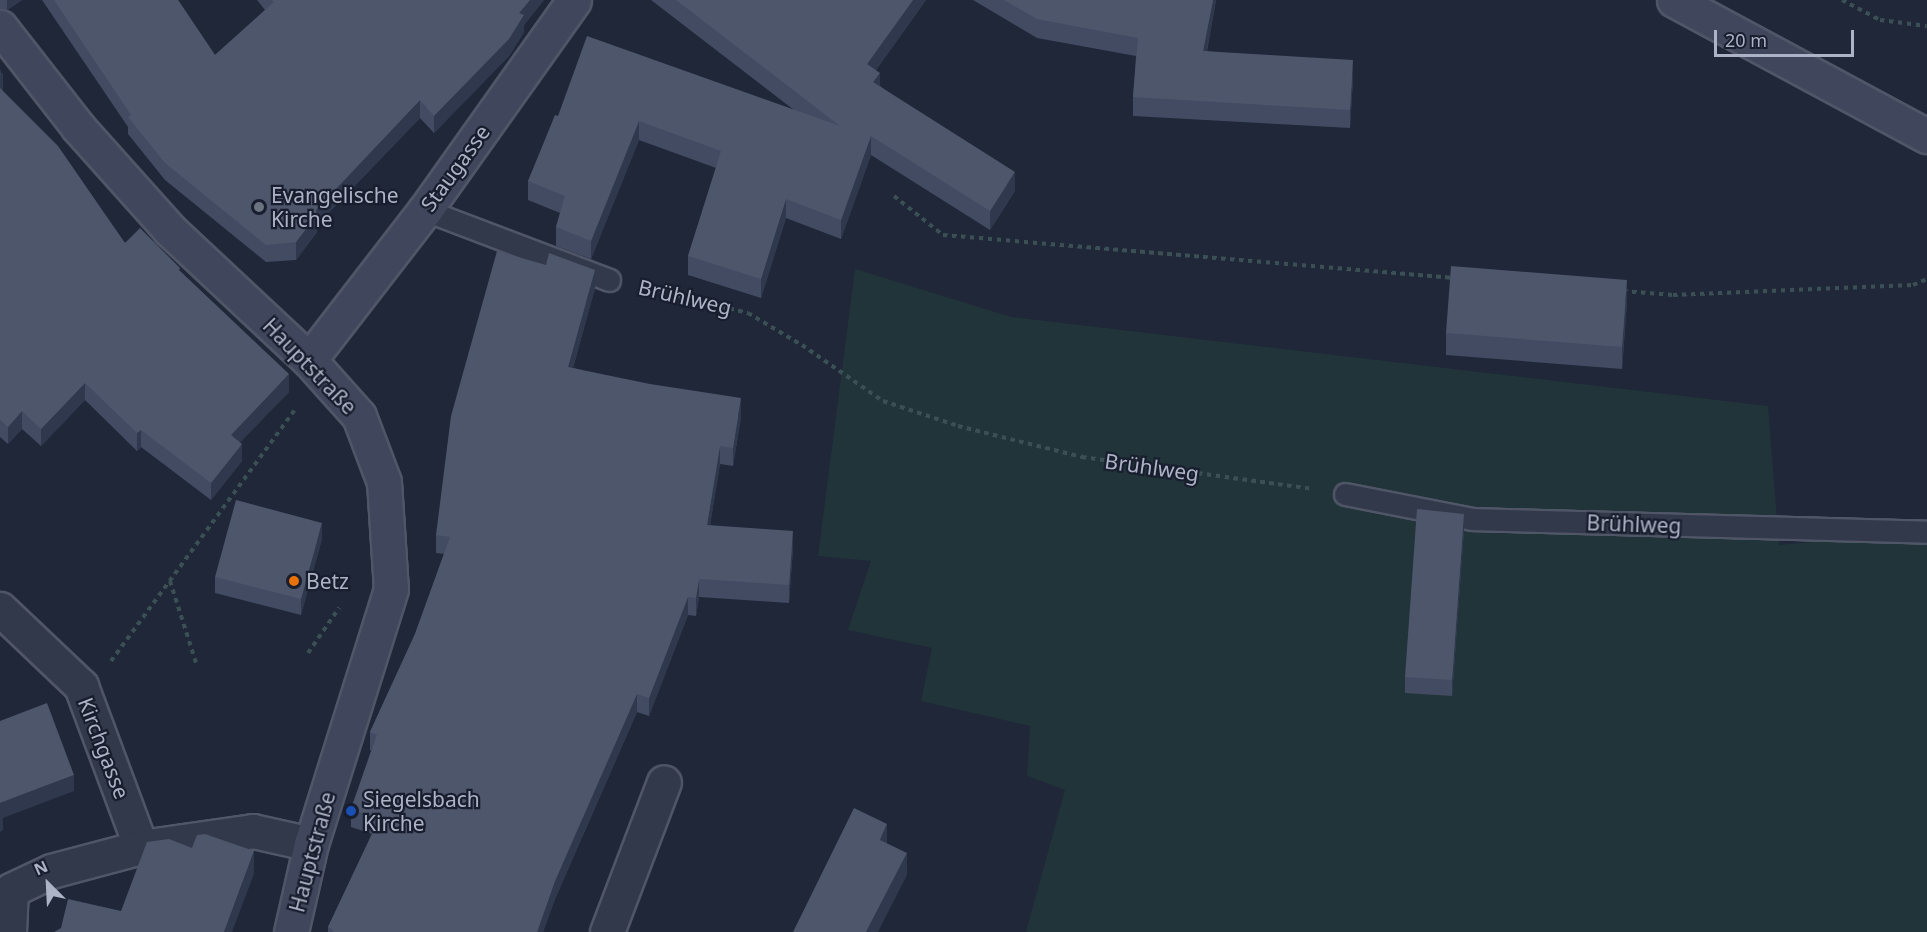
<!DOCTYPE html>
<meta charset="utf-8">
<style>
body{margin:0}
#map{position:relative;width:1927px;height:932px;overflow:hidden;background:#1f2739;font-family:"Noto Sans",sans-serif}
div>[style]{position:absolute}
[style*='--x']{left:calc(var(--x)*1px);top:calc(var(--y)*1px);width:calc(var(--w)*1px);rotate:calc(var(--a)*1deg)}
.green>*{inset:0;background:#21343a}
.path>*{height:4px;margin-top:-2px;transform-origin:0;background:repeating-linear-gradient(90deg,#3b5055 0 4.5px,transparent 0 9px)}
.roads{filter:drop-shadow(2px 0 #505667) drop-shadow(-2px 0 #505667) drop-shadow(0 2px #505667) drop-shadow(0 -2px #505667)}
.lane>*{height:21px;margin:-10.5px;padding:0 10.5px;transform-origin:10.5px;border-radius:10.5px;background:#32394a}
.street>*{height:33px;margin:-16.5px;padding:0 16.5px;transform-origin:16.5px;border-radius:16.5px;background:#32394a}
.secondary>*{height:33px;margin:-16.5px;padding:0 16.5px;transform-origin:16.5px;border-radius:16.5px;background:#40475d}
.wall>*{inset:0;background:#424b62}
.shaded-wall>*{inset:0;background:#2f384d}
.building>*{inset:0;background:#4e566c}
.dots>*{width:16px;height:16px;translate:-50% -50%;box-sizing:border-box;border:3px solid #181e2e;border-radius:50%}
span{translate:-50% -50%;white-space:nowrap;text-align:center;line-height:1.15;-webkit-text-stroke:4.5px #181e2e;paint-order:stroke}
.street-label{font-size:21px;color:#adb3c6}
.poi-label{font-size:21px;color:#adb3c6}
.left{translate:0 -50%;text-align:left}
.north{position:absolute;left:18px;top:854px;width:60px;height:60px;-webkit-text-stroke:4px #181e2e;paint-order:stroke;rotate:336deg;font-size:16px;font-weight:700;line-height:24px;text-align:center;color:#adb3c6}
.north::after{content:'';display:block;margin:auto;width:21px;height:27px;background:#adb3c6;clip-path:polygon(50% 0,100% 100%,50% 72%,0 100%)}
.scale{position:absolute;left:1714px;top:30px;width:140px;height:27px;box-sizing:border-box;border:3px solid #adb3c6;border-top:0;padding-left:8px;font-size:18px;line-height:21px;white-space:nowrap;color:#adb3c6;-webkit-text-stroke:4px #181e2e;paint-order:stroke}
</style>
<div id="map">
<div class="green">
<div style="clip-path:polygon(855px 269px,1011px 317px,1768px 406px,1779px 545px,1927px 531px,1927px 932px,1026px 932px,1065px 790px,1027px 776px,1030px 726px,921px 701px,932px 648px,848px 630px,871px 561px,818px 556px)"></div>
</div>
<div class="path">
<div style="--x:1842;--y:0;--w:43;--a:27.8"></div>
<div style="--x:1880;--y:20;--w:47;--a:7.3"></div>
<div style="--x:894;--y:196;--w:63;--a:38.5"></div>
<div style="--x:943;--y:235;--w:513;--a:4.81"></div>
<div style="--x:642;--y:287;--w:109;--a:13.8"></div>
<div style="--x:748;--y:313;--w:63;--a:30.7"></div>
<div style="--x:802;--y:345;--w:98;--a:34.7"></div>
<div style="--x:883;--y:401;--w:79;--a:18.4"></div>
<div style="--x:958;--y:426;--w:128;--a:14"></div>
<div style="--x:1082;--y:457;--w:232;--a:7.9"></div>
<div style="--x:1623;--y:291;--w:50;--a:4.6"></div>
<div style="--x:1673;--y:295;--w:240;--a:-2.4"></div>
<div style="--x:1913;--y:285;--w:15;--a:-23"></div>
<div style="--x:170;--y:581;--w:86;--a:72.4"></div>
<div style="--x:308;--y:653;--w:55;--a:-55.4"></div>
<div style="--x:111;--y:661;--w:313;--a:-53.8"></div>
</div>
<div class="roads">
<div class="lane">
<div style="--x:425;--y:210;--w:197;--a:20.8"></div>
<div style="--x:1345;--y:494;--w:129;--a:11.1"></div>
<div style="--x:1472;--y:519;--w:455;--a:1.6"></div>
</div>
<div class="street">
<div style="--x:0;--y:609;--w:112;--a:43.5"></div>
<div style="--x:81;--y:686;--w:172;--a:69.6"></div>
<div style="--x:9;--y:932;--w:42;--a:-87.3"></div>
<div style="--x:11;--y:890;--w:44;--a:-25.4"></div>
<div style="--x:51;--y:871;--w:93;--a:-14.9"></div>
<div style="--x:141;--y:847;--w:113;--a:-8.1"></div>
<div style="--x:253;--y:831;--w:59;--a:12.6"></div>
<div style="--x:607;--y:932;--w:160;--a:-69.2"></div>
</div>
<div class="secondary">
<div style="--x:1674;--y:0;--w:287;--a:28.3"></div>
<div style="--x:0;--y:27;--w:127;--a:52"></div>
<div style="--x:78;--y:127;--w:138;--a:48.2"></div>
<div style="--x:170;--y:230;--w:190;--a:43.1"></div>
<div style="--x:309;--y:360;--w:75;--a:48.2"></div>
<div style="--x:359;--y:416;--w:71;--a:69.3"></div>
<div style="--x:384;--y:482;--w:107;--a:86.3"></div>
<div style="--x:391;--y:589;--w:267;--a:107.4"></div>
<div style="--x:311;--y:844;--w:90;--a:102.8"></div>
<div style="--x:309;--y:360;--w:190;--a:-52.3"></div>
<div style="--x:425;--y:210;--w:257;--a:-54.6"></div>
</div>
</div>
<div class="wall">
<div style="clip-path:polygon(0 0,22px 0,7px 10px,0 9px)"></div>
<div style="clip-path:polygon(42px 0,178px 0,215px 55px,265px 10px,257px 0,544px 0,524px 25px,524px 32px,509px 56px,434px 133px,420px 118px,317px 225px,317px 232px,296px 260px,266px 262px,165px 180px,128px 134px,128px 127px)"></div>
<div style="clip-path:polygon(651px 0,926px 0,876px 70px,880px 86px,1015px 191px,990px 230px,871px 155px,841px 239px,786px 218px,761px 298px,688px 275px,688px 256px,716px 168px,639px 140px,591px 259px,556px 246px,556px 227px,560px 213px,528px 200px,528px 181px,558px 116px,794px 110px)"></div>
<div style="clip-path:polygon(973px 0,1216px 0,1207px 51px,1353px 79px,1350px 128px,1133px 116px,1133px 97px,1136px 56px,1037px 38px)"></div>
<div style="clip-path:polygon(0 68px,3px 89px,2px 90px,125px 243px,180px 272px,289px 392px,240px 442px,242px 461px,211px 500px,141px 447px,137px 451px,85px 400px,41px 446px,22px 429px,8px 444px,0 437px)"></div>
<div style="clip-path:polygon(595px 288px,573px 368px,741px 417px,733px 466px,720px 464px,710px 525px,793px 549px,789px 603px,699px 597px,696px 616px,688px 615px,649px 716px,637px 712px,555px 899px,543px 932px,328px 932px,328px 927px,372px 834px,351px 827px,351px 809px,371px 751px,370px 750px,370px 732px,415px 634px,444px 554px,436px 553px,436px 535px)"></div>
<div style="clip-path:polygon(1627px 302px,1622px 369px,1446px 355px,1446px 333px)"></div>
<div style="clip-path:polygon(1464px 530px,1452px 696px,1405px 693px,1405px 677px)"></div>
<div style="clip-path:polygon(322px 539px,301px 615px,215px 593px,215px 577px)"></div>
</div>
<div class="shaded-wall">
<div style="clip-path:polygon(7px 0,22px 0,7px 10px)"></div>
<div style="clip-path:polygon(530px 0,544px 0,524px 25px,524px 32px,509px 56px,434px 133px,434px 116px)"></div>
<div style="clip-path:polygon(913px 0,926px 0,867px 83px,867px 64px)"></div>
<div style="clip-path:polygon(1213px 0,1216px 0,1203px 70px,1203px 51px)"></div>
<div style="clip-path:polygon(1353px 60px,1353px 79px,1350px 128px,1350px 110px)"></div>
<div style="clip-path:polygon(3px 72px,3px 89px,0 92px,0 75px)"></div>
<div style="clip-path:polygon(880px 73px,880px 92px,873px 82px)"></div>
<div style="clip-path:polygon(420px 100px,420px 118px,317px 225px,317px 232px,296px 260px,296px 242px,316px 210px)"></div>
<div style="clip-path:polygon(639px 121px,639px 140px,591px 259px,591px 241px)"></div>
<div style="clip-path:polygon(871px 136px,871px 155px,841px 239px,841px 220px)"></div>
<div style="clip-path:polygon(1015px 172px,1015px 191px,990px 230px,990px 211px)"></div>
<div style="clip-path:polygon(786px 199px,786px 218px,761px 298px,761px 279px)"></div>
<div style="clip-path:polygon(595px 270px,595px 288px,568px 385px,568px 367px)"></div>
<div style="clip-path:polygon(1627px 280px,1627px 302px,1622px 369px,1622px 347px)"></div>
<div style="clip-path:polygon(289px 374px,289px 392px,231px 452px,231px 435px)"></div>
<div style="clip-path:polygon(85px 383px,85px 400px,41px 446px,41px 429px)"></div>
<div style="clip-path:polygon(741px 398px,741px 417px,733px 466px,733px 448px)"></div>
<div style="clip-path:polygon(22px 411px,22px 429px,8px 444px,8px 427px)"></div>
<div style="clip-path:polygon(141px 430px,141px 447px,137px 451px,137px 433px)"></div>
<div style="clip-path:polygon(242px 444px,242px 461px,211px 500px,211px 483px)"></div>
<div style="clip-path:polygon(720px 446px,720px 464px,707px 543px,707px 525px)"></div>
<div style="clip-path:polygon(1464px 514px,1464px 530px,1452px 696px,1452px 680px)"></div>
<div style="clip-path:polygon(322px 523px,322px 539px,301px 615px,301px 599px)"></div>
<div style="clip-path:polygon(793px 531px,793px 549px,789px 603px,789px 585px)"></div>
<div style="clip-path:polygon(699px 579px,699px 597px,696px 616px,696px 598px)"></div>
<div style="clip-path:polygon(688px 597px,688px 615px,649px 716px,649px 698px)"></div>
<div style="clip-path:polygon(637px 694px,637px 712px,555px 899px,543px 932px,537px 932px,555px 881px)"></div>
<div style="clip-path:polygon(74px 775px,74px 791px,3px 818px,3px 830px,0 832px,0 803px)"></div>
<div style="clip-path:polygon(887px 824px,887px 847px,880px 840px)"></div>
<div style="clip-path:polygon(254px 851px,254px 874px,232px 932px,224px 932px)"></div>
<div style="clip-path:polygon(907px 853px,907px 875px,878px 932px,866px 932px)"></div>
</div>
<div class="building">
<div style="clip-path:polygon(54px 0,178px 0,215px 55px,274px 2px,272px 0,530px 0,519px 13px,524px 15px,509px 39px,434px 116px,420px 100px,316px 210px,317px 215px,296px 242px,266px 245px,165px 163px,128px 117px,131px 115px)"></div>
<div style="clip-path:polygon(676px 0,913px 0,867px 64px,880px 73px,873px 82px,1015px 172px,990px 211px,871px 136px,841px 220px,786px 199px,761px 279px,688px 256px,721px 151px,639px 121px,591px 241px,556px 227px,565px 196px,528px 181px,555px 115px,558px 116px,587px 36px,840px 126px)"></div>
<div style="clip-path:polygon(1004px 0,1213px 0,1203px 51px,1353px 60px,1350px 110px,1133px 97px,1138px 38px,1037px 19px)"></div>
<div style="clip-path:polygon(0 88px,58px 146px,125px 243px,140px 228px,180px 268px,179px 270px,289px 374px,231px 435px,242px 444px,211px 483px,141px 430px,137px 433px,85px 383px,41px 429px,22px 411px,8px 427px,0 420px)"></div>
<div style="clip-path:polygon(497px 251px,546px 265px,549px 253px,595px 270px,568px 367px,650px 384px,741px 398px,733px 448px,720px 446px,707px 525px,793px 531px,789px 585px,699px 579px,696px 598px,688px 597px,649px 698px,637px 694px,555px 881px,537px 932px,333px 932px,333px 930px,328px 927px,379px 819px,351px 809px,377px 735px,370px 732px,415px 634px,450px 537px,436px 535px,451px 416px)"></div>
<div style="clip-path:polygon(1451px 266px,1627px 280px,1622px 347px,1446px 333px)"></div>
<div style="clip-path:polygon(236px 500px,322px 523px,301px 599px,215px 577px)"></div>
<div style="clip-path:polygon(1417px 509px,1464px 514px,1452px 680px,1405px 677px)"></div>
<div style="clip-path:polygon(47px 703px,74px 775px,0 803px,0 721px)"></div>
<div style="clip-path:polygon(854px 808px,887px 824px,880px 840px,907px 853px,866px 932px,793px 932px)"></div>
<div style="clip-path:polygon(205px 834px,254px 851px,224px 932px,54px 932px,61px 928px,68px 899px,121px 911px,147px 842px,169px 839px,192px 848px,197px 835px)"></div>
</div>
<div class="dots">
<div style="left:259px;top:207px;background:#6b7280"></div>
<div style="left:294px;top:581px;background:#e8710a"></div>
<div style="left:351px;top:811px;background:#1a4fb4"></div>
</div>
<div class="street-label">
<span style="left:455px;top:168px;rotate:-54deg">Staugasse</span>
<span style="left:685px;top:297px;rotate:13deg">Brühlweg</span>
<span style="left:310px;top:366px;rotate:46deg">Hauptstraße</span>
<span style="left:1152px;top:467px;rotate:8deg">Brühlweg</span>
<span style="left:1634px;top:524px;rotate:2deg">Brühlweg</span>
<span style="left:104px;top:748px;rotate:69deg">Kirchgasse</span>
<span style="left:312px;top:852px;rotate:-75deg">Hauptstraße</span>
</div>
<div class="poi-label">
<span class="left" style="left:271px;top:207px">Evangelische<br>Kirche</span>
<span class="left" style="left:306px;top:581px">Betz</span>
<span class="left" style="left:363px;top:811px">Siegelsbach<br>Kirche</span>
</div>
<div class="north">N</div>
<div class="scale">20 m</div>
</div>
